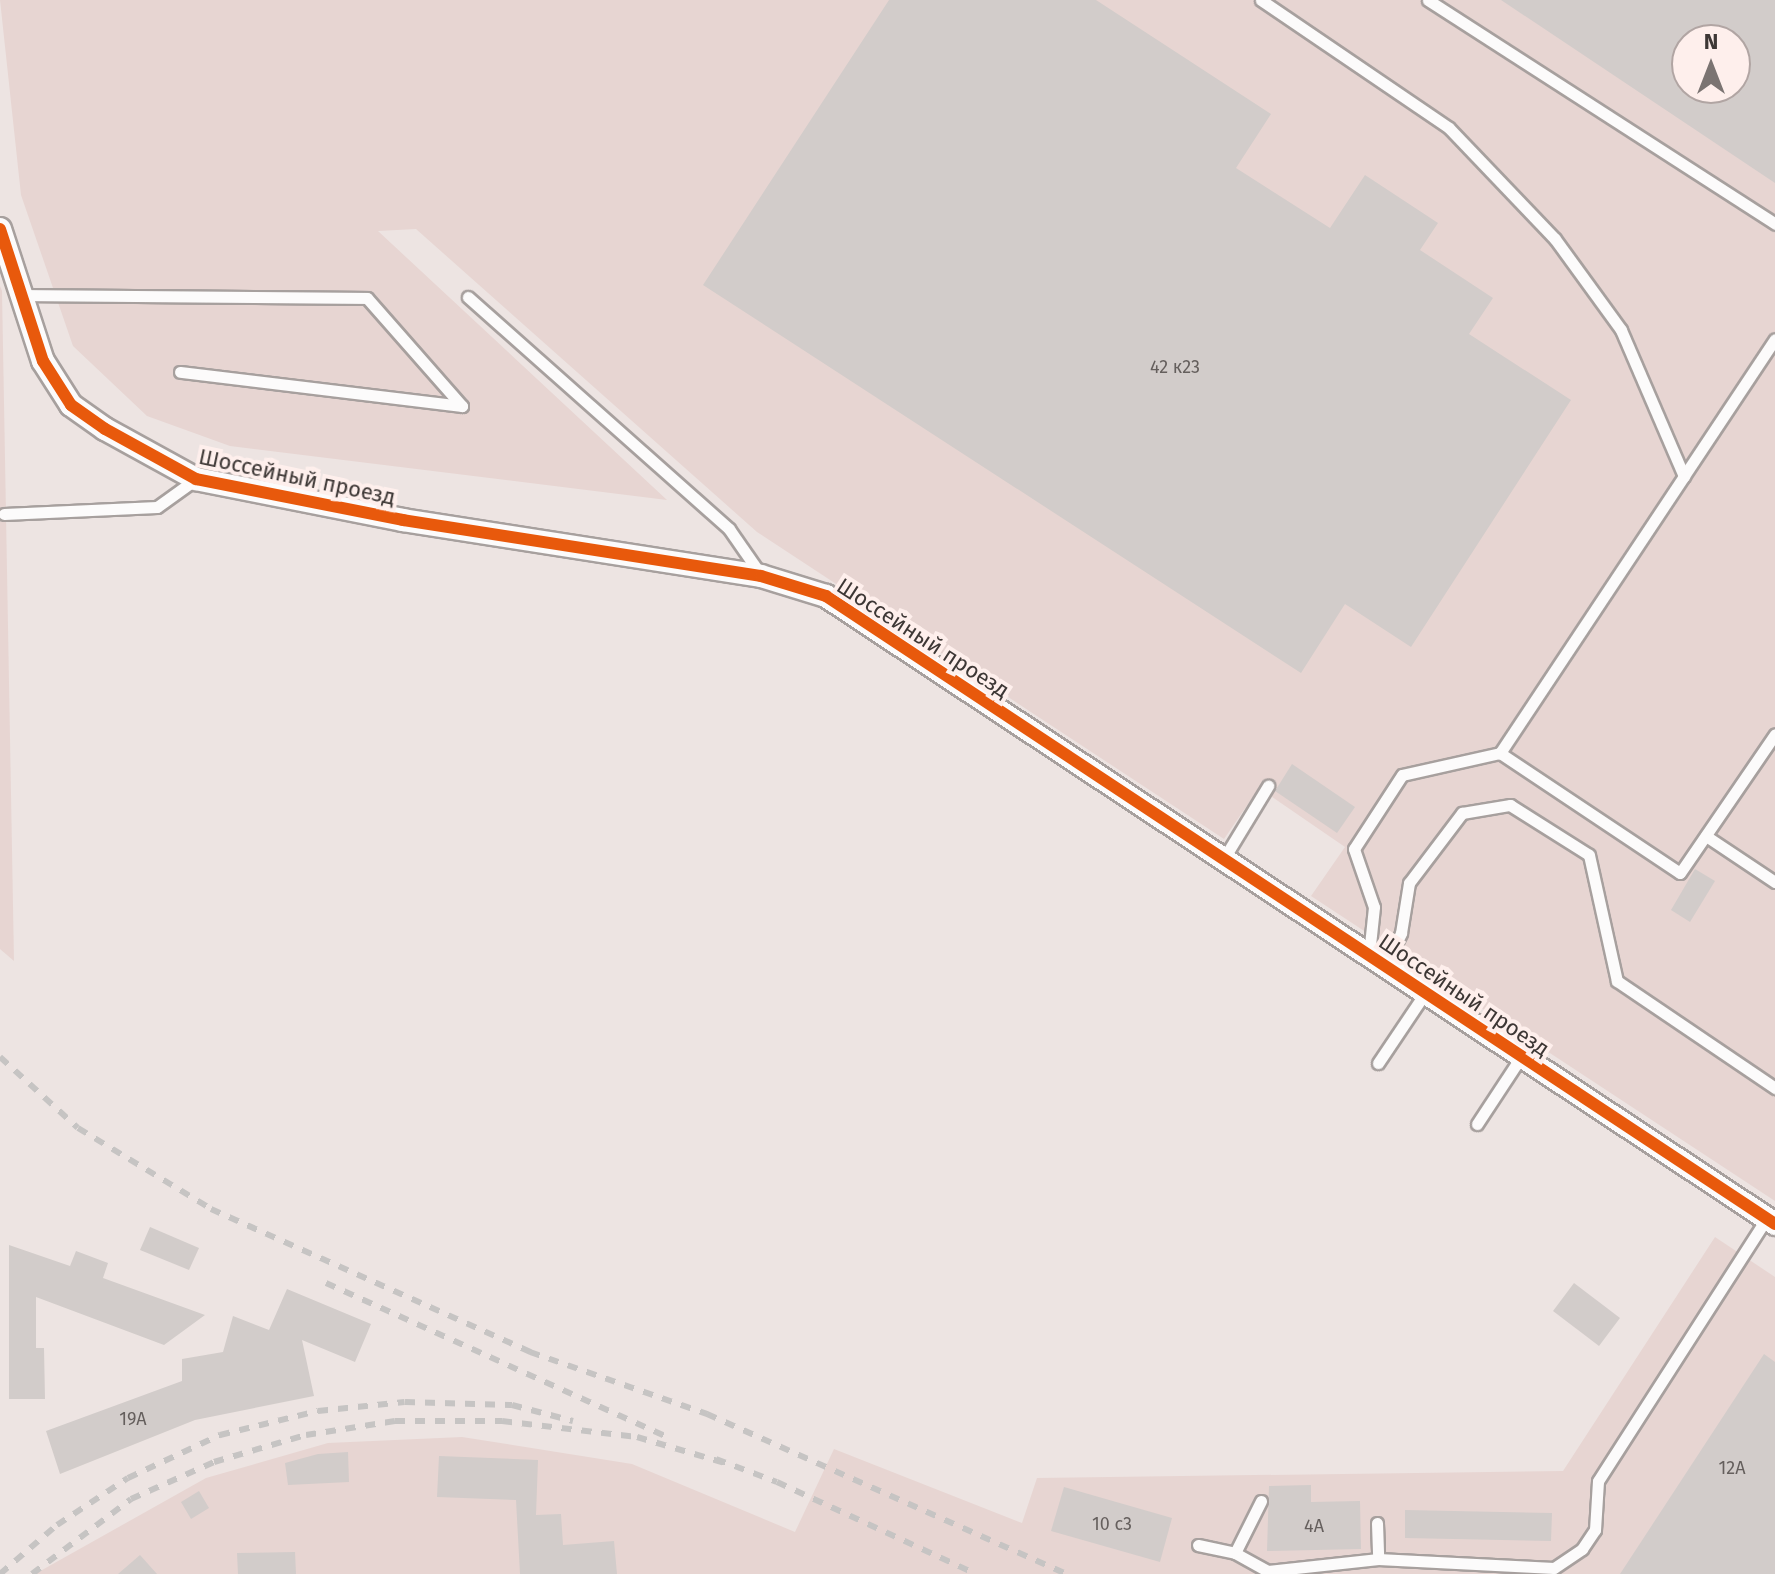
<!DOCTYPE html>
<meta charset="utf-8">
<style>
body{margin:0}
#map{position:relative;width:1775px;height:1574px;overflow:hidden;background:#ede4e2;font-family:"Fira Sans",sans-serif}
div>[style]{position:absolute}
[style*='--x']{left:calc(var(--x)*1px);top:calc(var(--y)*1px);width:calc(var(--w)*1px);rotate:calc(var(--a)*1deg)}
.built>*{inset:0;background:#e7d5d2}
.building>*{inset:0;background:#d2ccca}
.roads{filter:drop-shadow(2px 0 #a7a09e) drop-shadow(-2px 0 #a7a09e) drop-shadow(0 2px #a7a09e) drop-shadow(0 -2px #a7a09e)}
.service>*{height:11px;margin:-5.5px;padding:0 5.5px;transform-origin:5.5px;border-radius:5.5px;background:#fcfbfb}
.minor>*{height:22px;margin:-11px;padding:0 11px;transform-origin:11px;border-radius:11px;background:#fcfbfb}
.rail>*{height:6px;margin-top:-3px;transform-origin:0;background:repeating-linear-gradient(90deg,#c6c4c3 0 10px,transparent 0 20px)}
.cycleway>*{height:12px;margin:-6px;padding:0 6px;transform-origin:6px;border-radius:6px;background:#e8590c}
span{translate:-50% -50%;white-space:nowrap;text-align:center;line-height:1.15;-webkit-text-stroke:8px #feefec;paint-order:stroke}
.number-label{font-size:18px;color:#655f5d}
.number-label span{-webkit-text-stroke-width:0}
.street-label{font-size:22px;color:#3d3735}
.north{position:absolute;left:1671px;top:24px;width:80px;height:80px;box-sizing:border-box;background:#feefec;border:2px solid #b1a5a3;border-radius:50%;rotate:0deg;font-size:22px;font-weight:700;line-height:32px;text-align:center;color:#3d3735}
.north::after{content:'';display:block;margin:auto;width:28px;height:36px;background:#7b7472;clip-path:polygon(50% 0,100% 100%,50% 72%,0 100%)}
</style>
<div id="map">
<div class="built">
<div style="clip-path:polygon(evenodd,0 0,1775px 0,1775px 1201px,1311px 896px,1345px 847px,1259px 788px,1224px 839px,757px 532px,416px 229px,378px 231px,667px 500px,230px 446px,147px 416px,73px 346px,21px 195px,0 0,1687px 40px,1735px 40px,1735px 88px,1687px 88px,1687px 40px)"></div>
<div style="clip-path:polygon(0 286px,2px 291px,14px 961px,0 949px)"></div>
<div style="clip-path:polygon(1715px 1237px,1775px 1277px,1775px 1574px,35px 1574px,206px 1478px,328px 1443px,462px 1437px,632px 1464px,795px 1532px,834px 1449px,1022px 1523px,1037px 1478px,1563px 1471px)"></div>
</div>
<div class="building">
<div style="clip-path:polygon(889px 0,1096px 0,1271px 114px,1236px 168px,1330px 228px,1365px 175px,1438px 223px,1420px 250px,1493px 298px,1469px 334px,1571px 400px,1411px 647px,1345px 604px,1301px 673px,703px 285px)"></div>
<div style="clip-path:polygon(evenodd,1501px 0,1775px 0,1775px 183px,1501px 0,1687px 40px,1735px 40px,1735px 88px,1687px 88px,1687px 40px)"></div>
<div style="clip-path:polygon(1292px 764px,1355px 807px,1337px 833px,1275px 791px)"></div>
<div style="clip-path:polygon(1695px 869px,1715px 881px,1690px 922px,1671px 910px)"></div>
<div style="clip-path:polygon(150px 1227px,199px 1248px,189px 1270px,140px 1250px)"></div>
<div style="clip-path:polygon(9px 1245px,70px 1266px,76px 1251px,108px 1263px,103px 1278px,205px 1315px,164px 1345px,36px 1297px,36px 1348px,44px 1348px,45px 1399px,9px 1399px)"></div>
<div style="clip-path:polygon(1574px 1283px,1620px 1318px,1599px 1346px,1553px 1311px)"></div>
<div style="clip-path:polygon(287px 1289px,371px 1324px,355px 1362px,302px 1340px,314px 1396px,195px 1420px,60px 1474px,46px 1431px,182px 1381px,182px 1359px,223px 1352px,233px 1316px,269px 1330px)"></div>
<div style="clip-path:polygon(1764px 1354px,1775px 1362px,1775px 1574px,1620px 1574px)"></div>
<div style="clip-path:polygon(348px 1452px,349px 1482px,288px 1485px,285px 1463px,318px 1454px)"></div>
<div style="clip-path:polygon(439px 1456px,538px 1460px,536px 1515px,561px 1514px,563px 1545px,614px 1541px,617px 1574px,520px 1574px,516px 1500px,437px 1497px)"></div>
<div style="clip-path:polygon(1311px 1485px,1311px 1502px,1360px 1501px,1361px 1549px,1267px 1551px,1269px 1486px)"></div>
<div style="clip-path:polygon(1064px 1487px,1172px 1518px,1160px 1562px,1051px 1531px)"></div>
<div style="clip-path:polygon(199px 1491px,209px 1508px,191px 1519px,181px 1502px)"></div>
<div style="clip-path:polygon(1405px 1510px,1552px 1513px,1551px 1541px,1405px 1538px)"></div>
<div style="clip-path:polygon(295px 1552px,296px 1574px,238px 1574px,237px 1553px)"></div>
<div style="clip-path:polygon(140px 1555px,157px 1574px,118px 1574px)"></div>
</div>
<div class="roads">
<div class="service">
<div style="--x:1261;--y:0;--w:227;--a:34.2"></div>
<div style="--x:1449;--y:128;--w:153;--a:46.3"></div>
<div style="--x:1555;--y:239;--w:112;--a:54"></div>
<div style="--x:1621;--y:330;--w:159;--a:66.7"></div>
<div style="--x:1684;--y:476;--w:333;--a:123.6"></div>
<div style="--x:1500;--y:753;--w:100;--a:167.3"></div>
<div style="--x:1402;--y:775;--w:88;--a:123"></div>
<div style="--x:1354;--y:849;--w:61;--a:71"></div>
<div style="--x:1374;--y:907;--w:39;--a:96"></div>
<div style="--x:1370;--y:946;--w:8;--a:130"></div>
<div style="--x:1428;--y:0;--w:413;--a:32.8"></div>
<div style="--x:22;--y:295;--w:345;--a:0.5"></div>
<div style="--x:367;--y:298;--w:144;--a:48.7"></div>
<div style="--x:462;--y:406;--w:284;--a:-173.1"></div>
<div style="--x:468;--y:297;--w:349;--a:41.6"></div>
<div style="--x:729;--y:529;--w:56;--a:55.2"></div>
<div style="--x:1684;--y:476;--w:164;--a:-56.4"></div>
<div style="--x:4;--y:514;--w:153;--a:-2.6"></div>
<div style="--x:157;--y:507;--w:48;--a:-35.7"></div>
<div style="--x:1500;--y:753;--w:216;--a:33.7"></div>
<div style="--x:1680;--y:873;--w:168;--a:-55.6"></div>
<div style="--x:1706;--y:836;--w:83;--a:33.7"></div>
<div style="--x:1223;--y:860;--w:87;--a:-58.7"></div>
<div style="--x:1385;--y:966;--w:37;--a:-64"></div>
<div style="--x:1401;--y:933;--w:51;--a:-80.9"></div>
<div style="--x:1409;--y:883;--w:88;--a:-52.9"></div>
<div style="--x:1462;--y:813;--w:49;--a:-9.5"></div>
<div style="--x:1510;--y:805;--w:93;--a:32.3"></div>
<div style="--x:1589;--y:855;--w:129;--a:77.5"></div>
<div style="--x:1617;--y:981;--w:191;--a:34.1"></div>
<div style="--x:1378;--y:1063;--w:84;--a:-56.1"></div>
<div style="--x:1477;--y:1124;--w:80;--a:-56.7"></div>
<div style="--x:1261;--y:1501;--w:58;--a:116.6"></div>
<div style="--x:1235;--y:1553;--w:38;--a:29"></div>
<div style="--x:1268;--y:1571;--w:111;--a:-6.2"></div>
<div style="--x:1378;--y:1559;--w:176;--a:2.9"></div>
<div style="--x:1554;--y:1568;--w:34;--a:-34"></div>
<div style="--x:1582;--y:1549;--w:23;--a:-56"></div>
<div style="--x:1595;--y:1530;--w:49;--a:-86.5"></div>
<div style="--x:1598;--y:1481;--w:311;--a:-57.3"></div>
<div style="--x:1377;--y:1523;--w:36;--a:88"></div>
<div style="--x:1198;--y:1545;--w:38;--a:12"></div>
</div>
<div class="minor">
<div style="--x:0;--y:229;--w:139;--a:72"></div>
<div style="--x:43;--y:361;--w:52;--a:57.5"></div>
<div style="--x:71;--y:405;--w:42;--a:35.2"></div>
<div style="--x:105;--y:429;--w:104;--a:28.8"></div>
<div style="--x:196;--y:479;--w:211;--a:11.2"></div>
<div style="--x:403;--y:520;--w:362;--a:8.9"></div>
<div style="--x:761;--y:576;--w:68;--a:17.1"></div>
<div style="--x:826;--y:596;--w:1138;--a:33.49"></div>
</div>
</div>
<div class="rail">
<div style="--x:0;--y:1057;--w:105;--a:42.3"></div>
<div style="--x:78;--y:1128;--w:156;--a:31.3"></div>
<div style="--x:211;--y:1209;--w:350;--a:24.1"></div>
<div style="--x:530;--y:1352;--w:188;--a:19.3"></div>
<div style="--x:707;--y:1414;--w:393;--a:24"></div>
<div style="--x:326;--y:1283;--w:372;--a:24.3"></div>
<div style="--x:716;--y:1459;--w:65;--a:20.7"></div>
<div style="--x:777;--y:1482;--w:219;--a:24.8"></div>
<div style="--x:0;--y:1574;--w:75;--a:-40.7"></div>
<div style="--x:57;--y:1525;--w:85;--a:-33.5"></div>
<div style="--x:128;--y:1478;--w:102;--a:-25.1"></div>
<div style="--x:220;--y:1435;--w:101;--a:-13.8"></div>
<div style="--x:318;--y:1411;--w:87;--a:-5.9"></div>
<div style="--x:405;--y:1402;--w:107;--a:1.6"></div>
<div style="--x:512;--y:1405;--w:63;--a:14.7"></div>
<div style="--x:32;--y:1574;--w:124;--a:-37.1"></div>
<div style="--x:131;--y:1499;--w:91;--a:-24"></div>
<div style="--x:214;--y:1462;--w:96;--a:-16.4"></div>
<div style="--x:306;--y:1435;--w:90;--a:-8.9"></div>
<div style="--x:395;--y:1421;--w:107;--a:0"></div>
<div style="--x:502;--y:1421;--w:136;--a:6.8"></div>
<div style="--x:637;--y:1437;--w:92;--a:16.5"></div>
</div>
<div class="cycleway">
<div style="--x:0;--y:229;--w:139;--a:72"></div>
<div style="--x:43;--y:361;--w:52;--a:57.5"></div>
<div style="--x:71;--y:405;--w:42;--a:35.2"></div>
<div style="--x:105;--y:429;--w:104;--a:28.8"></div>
<div style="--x:196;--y:479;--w:211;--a:11.2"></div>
<div style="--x:403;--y:520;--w:362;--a:8.9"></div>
<div style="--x:761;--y:576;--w:68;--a:17.1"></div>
<div style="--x:826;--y:596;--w:1138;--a:33.49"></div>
</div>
<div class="number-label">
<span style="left:1175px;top:367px">42 к23</span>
<span style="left:133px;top:1419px">19А</span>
<span style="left:1732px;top:1468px">12А</span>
<span style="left:1112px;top:1524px">10 c3</span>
<span style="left:1314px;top:1526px">4А</span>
</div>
<div class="street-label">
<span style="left:297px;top:477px;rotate:12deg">Шоссейный проезд</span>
<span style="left:923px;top:638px;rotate:33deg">Шоссейный проезд</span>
<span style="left:1464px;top:995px;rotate:34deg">Шоссейный проезд</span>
</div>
<div class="north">N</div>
</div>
